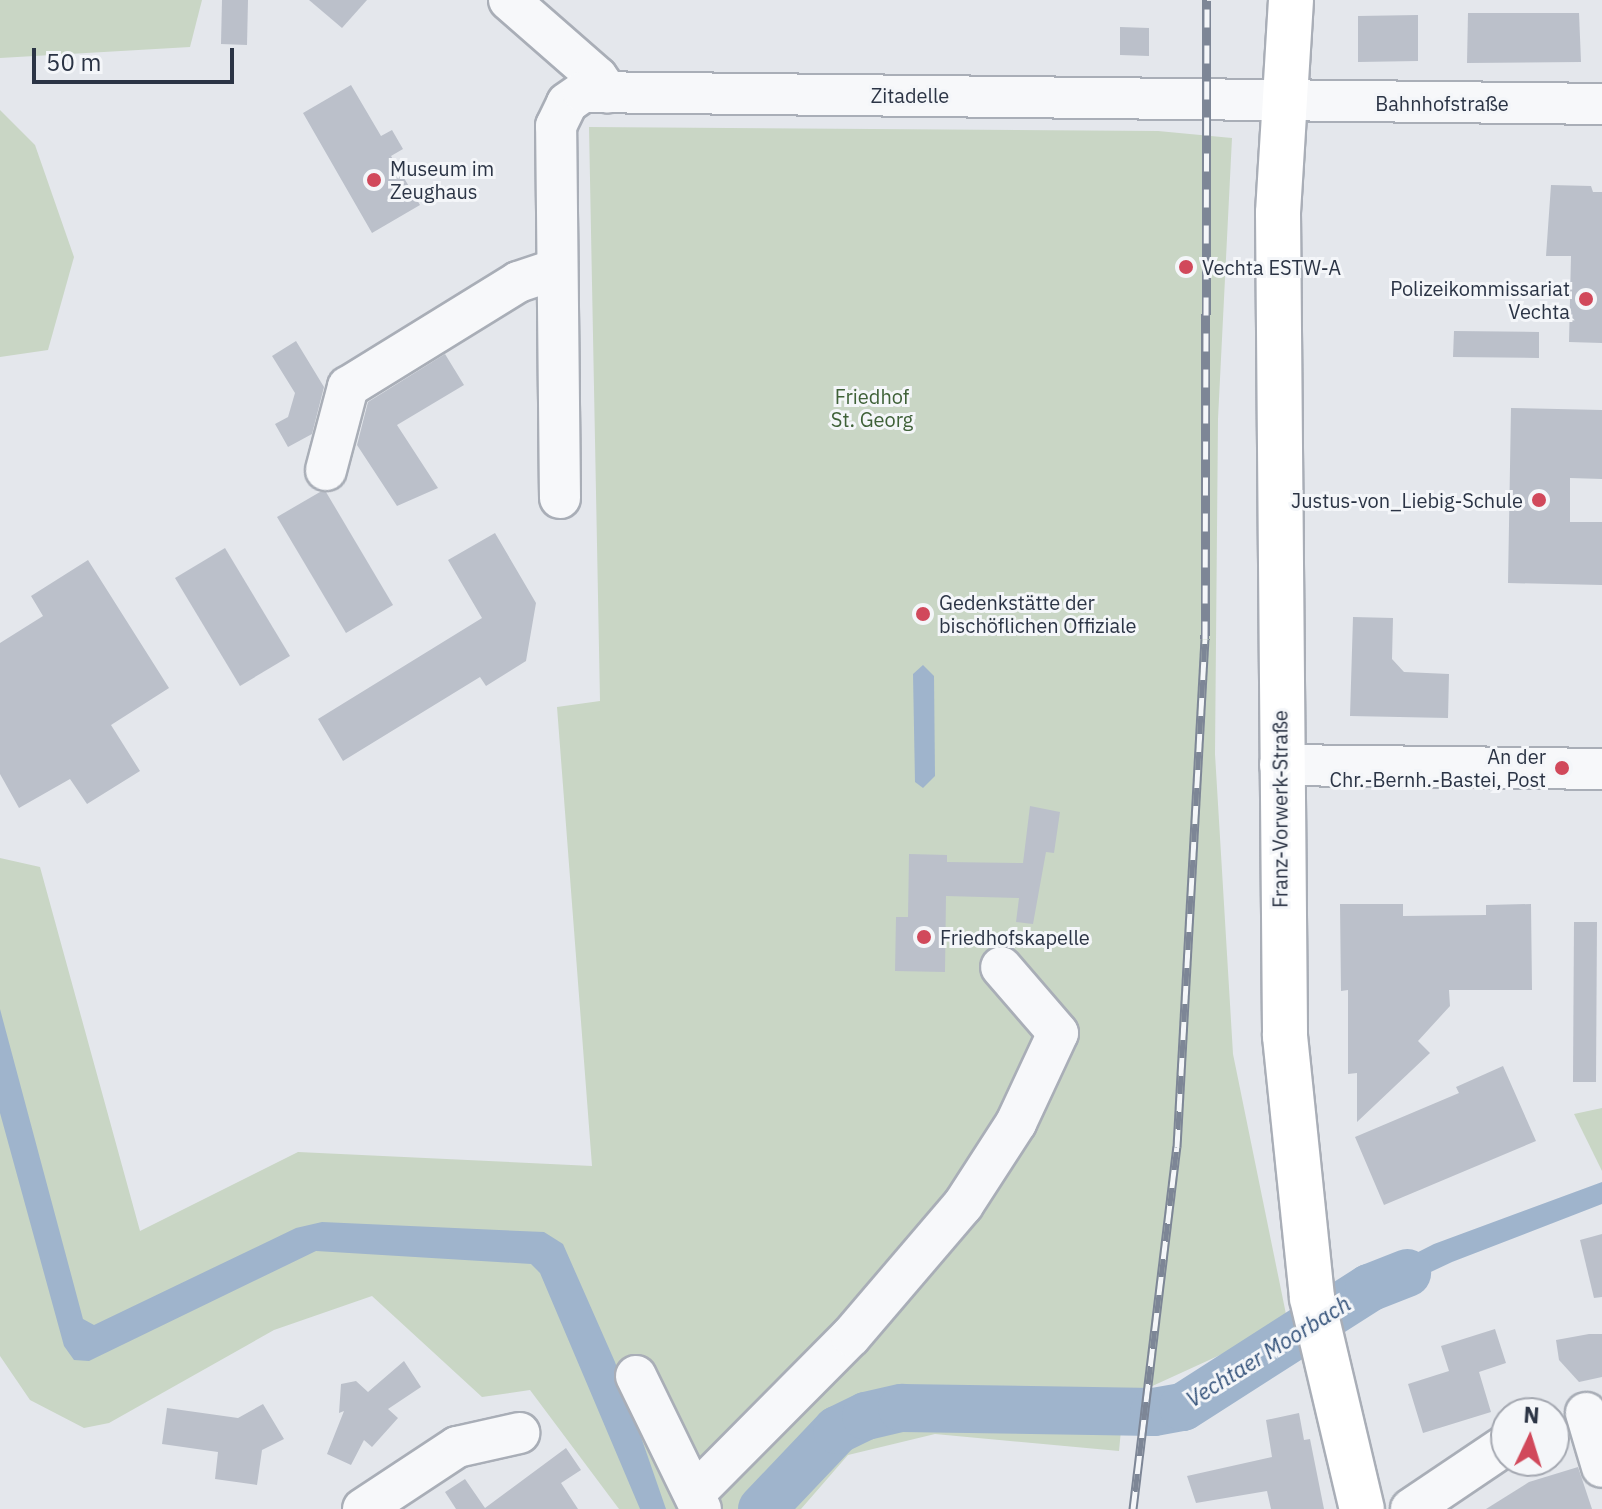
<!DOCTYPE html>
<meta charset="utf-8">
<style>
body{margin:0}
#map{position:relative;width:1602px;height:1509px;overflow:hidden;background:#e4e7ec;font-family:"IBM Plex Sans",sans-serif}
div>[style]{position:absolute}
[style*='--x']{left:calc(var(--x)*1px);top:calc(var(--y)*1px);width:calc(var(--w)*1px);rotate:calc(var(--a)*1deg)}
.green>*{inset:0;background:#c9d6c5}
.water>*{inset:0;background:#9fb4cc}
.river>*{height:48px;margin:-24px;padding:0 24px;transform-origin:24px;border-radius:24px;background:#9fb4cc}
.building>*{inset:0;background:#bbc0ca}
.roads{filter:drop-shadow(2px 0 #a9aeb7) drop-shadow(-2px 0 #a9aeb7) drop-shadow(0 2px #a9aeb7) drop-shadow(0 -2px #a9aeb7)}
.minor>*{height:40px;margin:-20px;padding:0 20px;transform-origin:20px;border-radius:20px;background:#f7f8fa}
.major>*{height:44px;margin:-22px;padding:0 22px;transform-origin:22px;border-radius:22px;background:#fff}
.rail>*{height:9px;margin-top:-4.5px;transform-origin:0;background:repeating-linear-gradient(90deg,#f4f6f9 0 18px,#7d8696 0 36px);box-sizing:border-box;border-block:2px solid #7d8696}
.dots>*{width:22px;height:22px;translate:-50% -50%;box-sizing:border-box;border:4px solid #f4f6f9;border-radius:50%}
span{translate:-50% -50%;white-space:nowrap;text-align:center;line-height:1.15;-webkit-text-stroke:6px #f4f6f9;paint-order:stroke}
.street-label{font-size:20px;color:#2b3445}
.poi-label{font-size:20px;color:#2b3445}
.left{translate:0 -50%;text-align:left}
.right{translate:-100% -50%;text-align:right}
.park-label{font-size:20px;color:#3f6138}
.water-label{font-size:22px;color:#34527a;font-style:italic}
.north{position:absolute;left:1490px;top:1397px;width:80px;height:80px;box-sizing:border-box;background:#f4f6f9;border:2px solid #a4a8b1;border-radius:50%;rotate:4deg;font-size:22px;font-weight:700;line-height:32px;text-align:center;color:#2b3445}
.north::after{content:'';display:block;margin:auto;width:28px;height:36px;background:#d1495b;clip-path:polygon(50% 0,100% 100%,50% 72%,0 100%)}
.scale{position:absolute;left:32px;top:48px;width:202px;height:36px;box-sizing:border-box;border:4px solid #2b3445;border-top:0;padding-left:10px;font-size:24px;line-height:28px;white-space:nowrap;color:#2b3445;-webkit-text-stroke:6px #f4f6f9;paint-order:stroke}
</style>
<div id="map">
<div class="green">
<div style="clip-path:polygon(0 0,202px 0,190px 47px,0 58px)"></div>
<div style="clip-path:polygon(0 110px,35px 145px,74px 257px,48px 350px,0 357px)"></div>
<div style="clip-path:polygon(589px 127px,1158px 131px,1232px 138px,1218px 419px,1215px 754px,1233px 1054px,1288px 1324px,1124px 1399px,1119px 1451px,935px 1434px,848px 1455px,801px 1509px,619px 1509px,530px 1390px,482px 1397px,372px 1296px,274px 1330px,109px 1423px,84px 1428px,30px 1400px,0 1356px,0 858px,40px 867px,140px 1231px,298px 1152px,592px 1166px,557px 707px,600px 701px)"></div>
<div style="clip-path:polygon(1602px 1108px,1602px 1171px,1574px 1114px)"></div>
</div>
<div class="water">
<div style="clip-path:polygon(923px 665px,934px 676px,935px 776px,923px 788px,915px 782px,913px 674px)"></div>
<div style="clip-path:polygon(0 1009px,83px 1319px,94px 1325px,296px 1228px,322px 1222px,544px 1232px,563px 1244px,615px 1362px,666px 1509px,640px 1509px,540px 1273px,531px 1264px,316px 1251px,89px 1361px,74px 1360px,64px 1346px,0 1113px)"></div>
<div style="clip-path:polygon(1602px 1182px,1602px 1204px,1452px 1262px,1350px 1310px,1347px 1288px,1434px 1244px)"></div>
</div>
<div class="river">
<div style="--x:762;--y:1509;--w:109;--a:-46.5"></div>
<div style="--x:837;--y:1430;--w:32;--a:-26"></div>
<div style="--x:866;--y:1416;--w:37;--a:-13"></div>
<div style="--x:902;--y:1408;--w:252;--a:0.9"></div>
<div style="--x:1154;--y:1412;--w:29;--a:-10"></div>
<div style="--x:1183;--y:1407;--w:221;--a:-32.6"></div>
<div style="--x:1369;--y:1288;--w:41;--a:-21.5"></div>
</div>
<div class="building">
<div style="clip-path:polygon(222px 0,248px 0,247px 45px,221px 44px)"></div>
<div style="clip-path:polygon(309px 0,367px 0,342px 28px)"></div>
<div style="clip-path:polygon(1468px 13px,1579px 13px,1581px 62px,1467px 63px)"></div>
<div style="clip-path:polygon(1418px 15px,1418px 61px,1358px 62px,1358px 16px)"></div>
<div style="clip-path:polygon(1120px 27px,1149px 28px,1149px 56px,1120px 55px)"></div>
<div style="clip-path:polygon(351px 85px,381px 136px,392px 130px,403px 149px,391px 156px,420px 205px,372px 233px,303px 113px)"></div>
<div style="clip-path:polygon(1551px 185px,1591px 186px,1593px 192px,1602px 192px,1602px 343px,1569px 342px,1571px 256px,1546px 256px)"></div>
<div style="clip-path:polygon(1454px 331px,1539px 332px,1539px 358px,1453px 357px)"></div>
<div style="clip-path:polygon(296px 341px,324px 387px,312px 434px,288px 447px,275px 424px,288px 417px,295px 393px,272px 356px)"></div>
<div style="clip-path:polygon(445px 354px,464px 385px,397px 425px,438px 488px,397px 506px,357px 445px,368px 402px)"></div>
<div style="clip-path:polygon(1511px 408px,1602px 410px,1602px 479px,1570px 478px,1570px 522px,1602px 522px,1602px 585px,1508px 583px)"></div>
<div style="clip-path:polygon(320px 492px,326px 492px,393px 605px,346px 633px,277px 517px)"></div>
<div style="clip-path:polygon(495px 533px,536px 603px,526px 661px,486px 686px,480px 677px,343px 761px,318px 719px,482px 618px,448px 560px)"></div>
<div style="clip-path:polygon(225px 548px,290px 656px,240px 686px,175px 578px)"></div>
<div style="clip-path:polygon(88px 560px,169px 688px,111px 725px,140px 771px,87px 804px,70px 779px,19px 808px,0 774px,0 643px,43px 616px,31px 596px)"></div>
<div style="clip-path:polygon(1353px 617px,1393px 618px,1392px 659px,1404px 672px,1449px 674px,1448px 718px,1350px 716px)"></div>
<div style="clip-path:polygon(1030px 806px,1060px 812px,1054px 853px,1046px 852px,1033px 924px,1016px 922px,1019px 898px,946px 896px,945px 972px,895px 971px,896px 917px,908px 917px,909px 854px,947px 855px,947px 862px,1023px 863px)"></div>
<div style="clip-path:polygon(1340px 904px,1403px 904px,1403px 916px,1486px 915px,1486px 905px,1531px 904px,1532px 990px,1449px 990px,1450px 1006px,1418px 1041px,1430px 1053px,1357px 1122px,1357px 1073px,1348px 1074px,1348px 990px,1341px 991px)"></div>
<div style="clip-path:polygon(1574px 922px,1597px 922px,1596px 1082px,1573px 1082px)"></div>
<div style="clip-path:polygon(1503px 1066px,1536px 1141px,1384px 1205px,1355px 1137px,1459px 1093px,1456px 1087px)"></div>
<div style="clip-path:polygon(1602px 1234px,1602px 1297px,1594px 1298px,1580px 1240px)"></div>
<div style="clip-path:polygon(1495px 1329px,1506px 1363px,1479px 1372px,1491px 1412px,1423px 1433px,1408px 1384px,1449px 1371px,1441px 1346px)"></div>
<div style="clip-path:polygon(1589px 1334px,1602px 1334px,1602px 1377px,1579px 1382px,1559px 1360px,1556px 1340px)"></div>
<div style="clip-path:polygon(404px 1361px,421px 1387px,388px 1409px,398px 1418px,372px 1447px,364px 1440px,351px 1465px,327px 1454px,344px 1411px,339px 1413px,341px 1384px,356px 1381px,368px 1392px)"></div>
<div style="clip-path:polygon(263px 1404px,284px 1439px,262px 1450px,257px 1485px,215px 1479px,218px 1452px,162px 1444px,167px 1408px,238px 1418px)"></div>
<div style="clip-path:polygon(1299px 1413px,1304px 1440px,1310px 1439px,1324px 1509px,1271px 1509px,1267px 1491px,1196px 1503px,1187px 1476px,1272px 1457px,1266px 1420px)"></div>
<div style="clip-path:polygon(566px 1448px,581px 1470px,561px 1483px,578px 1509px,456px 1509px,445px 1492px,465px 1479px,485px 1508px)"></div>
<div style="clip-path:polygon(1578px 1467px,1592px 1509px,1486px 1509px,1529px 1482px)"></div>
</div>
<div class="roads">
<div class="minor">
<div style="--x:509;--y:0;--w:117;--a:41.2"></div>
<div style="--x:597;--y:77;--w:19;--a:55"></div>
<div style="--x:326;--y:470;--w:86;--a:-75.2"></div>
<div style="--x:348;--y:387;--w:200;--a:-31.7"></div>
<div style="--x:518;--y:282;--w:41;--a:-18.4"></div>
<div style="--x:560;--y:498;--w:372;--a:-90.6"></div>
<div style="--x:556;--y:126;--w:25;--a:-64"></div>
<div style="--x:567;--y:103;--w:19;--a:-35"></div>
<div style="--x:583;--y:92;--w:1019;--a:0.67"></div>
<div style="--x:1280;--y:765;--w:322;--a:0.7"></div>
<div style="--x:636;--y:1376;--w:148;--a:64"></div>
<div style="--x:1586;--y:1413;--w:56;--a:73.5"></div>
<div style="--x:695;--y:1493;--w:221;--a:-45.2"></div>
<div style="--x:851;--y:1336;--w:172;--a:-49.5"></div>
<div style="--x:963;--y:1205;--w:98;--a:-57.1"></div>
<div style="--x:1016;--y:1123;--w:99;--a:-65"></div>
<div style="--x:1058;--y:1033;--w:87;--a:-130.8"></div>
<div style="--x:363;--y:1509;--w:113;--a:-33.4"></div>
<div style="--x:457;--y:1447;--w:64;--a:-12.7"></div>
<div style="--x:1411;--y:1509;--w:115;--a:-34"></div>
</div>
<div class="major">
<div style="--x:1291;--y:0;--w:213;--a:93.5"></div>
<div style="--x:1278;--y:213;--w:823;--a:89.51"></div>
<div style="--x:1285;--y:1036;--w:263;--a:84.1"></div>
<div style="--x:1312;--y:1298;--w:217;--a:76.7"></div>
</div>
</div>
<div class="rail">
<div style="--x:1133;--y:1509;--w:365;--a:-83.1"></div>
<div style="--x:1177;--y:1147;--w:509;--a:-86.85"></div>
<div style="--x:1205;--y:639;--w:639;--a:-89.82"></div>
</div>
<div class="dots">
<div style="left:374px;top:180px;background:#d1495b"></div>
<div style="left:1186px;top:267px;background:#d1495b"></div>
<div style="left:1586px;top:299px;background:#d1495b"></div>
<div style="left:1539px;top:500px;background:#d1495b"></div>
<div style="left:923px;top:614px;background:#d1495b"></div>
<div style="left:1562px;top:768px;background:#d1495b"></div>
<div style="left:924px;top:937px;background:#d1495b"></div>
</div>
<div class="street-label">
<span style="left:910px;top:95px">Zitadelle</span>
<span style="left:1442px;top:103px">Bahnhofstraße</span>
<span style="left:1280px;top:809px;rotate:-90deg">Franz-Vorwerk-Straße</span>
</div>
<div class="poi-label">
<span class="left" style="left:390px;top:180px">Museum im<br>Zeughaus</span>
<span class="left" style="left:1202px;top:267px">Vechta ESTW-A</span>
<span class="right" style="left:1570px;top:300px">Polizeikommissariat<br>Vechta</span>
<span class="right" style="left:1523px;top:500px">Justus-von_Liebig-Schule</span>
<span class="left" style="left:939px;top:614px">Gedenkstätte der<br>bischöflichen Offiziale</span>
<span class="right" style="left:1546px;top:768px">An der<br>Chr.-Bernh.-Bastei, Post</span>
<span class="left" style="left:940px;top:937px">Friedhofskapelle</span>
</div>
<div class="park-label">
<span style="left:872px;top:408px">Friedhof<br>St. Georg</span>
</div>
<div class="water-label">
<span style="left:1268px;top:1351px;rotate:-32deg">Vechtaer Moorbach</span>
</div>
<div class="north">N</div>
<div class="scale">50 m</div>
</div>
